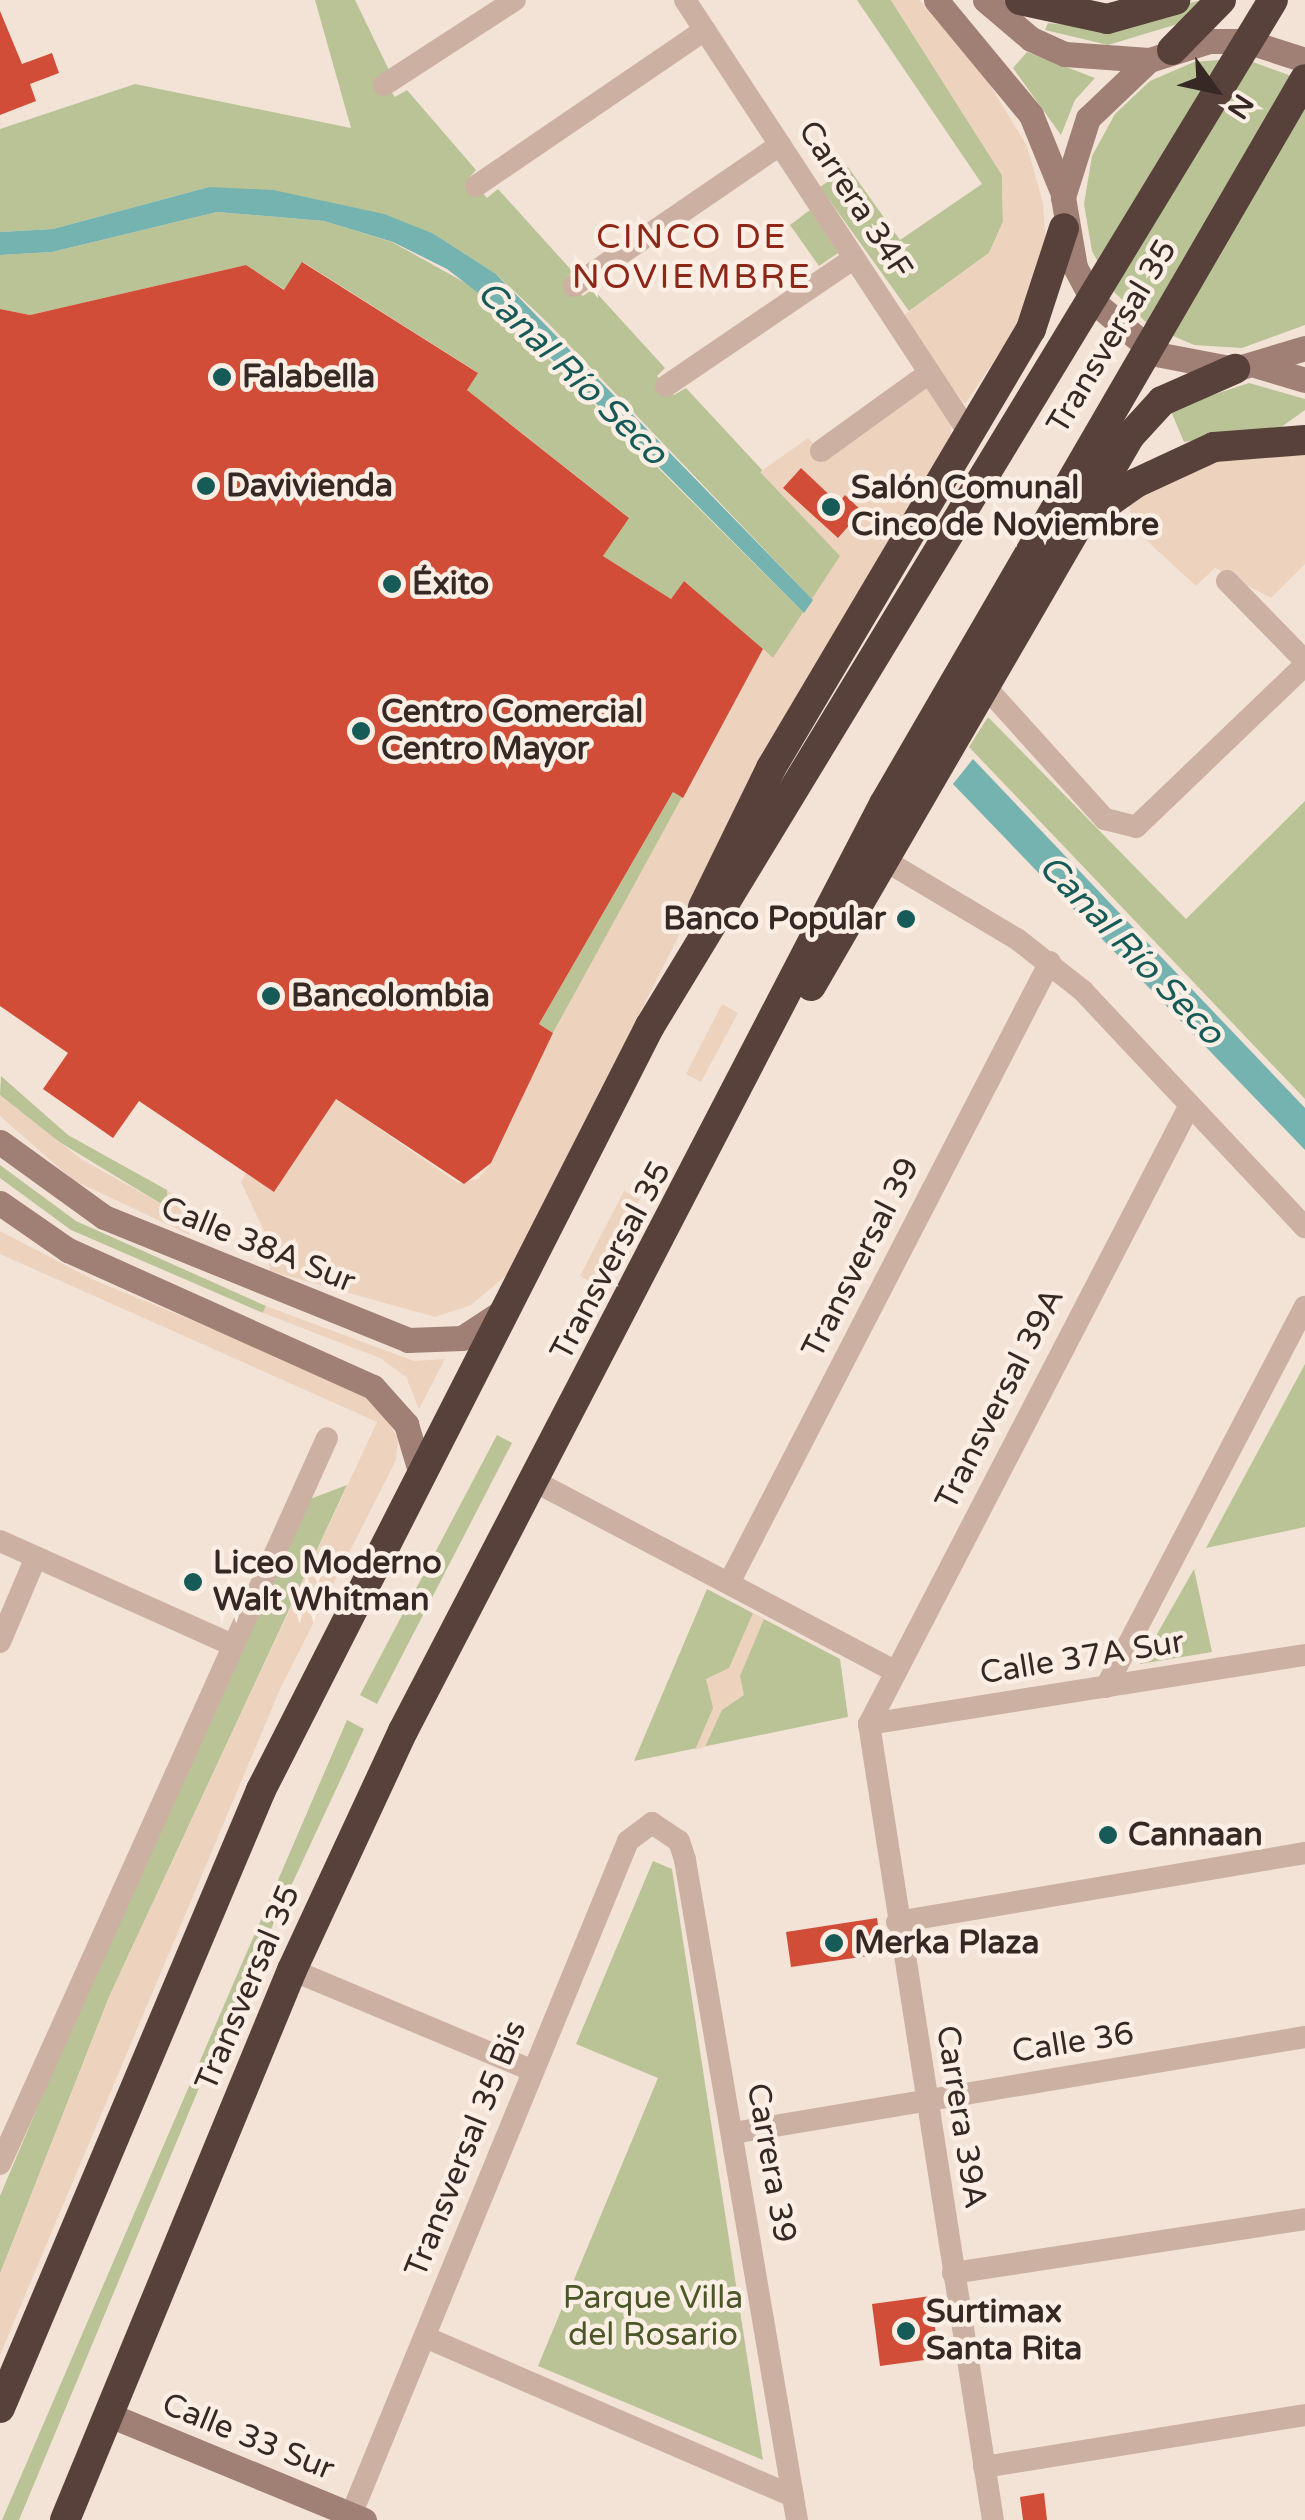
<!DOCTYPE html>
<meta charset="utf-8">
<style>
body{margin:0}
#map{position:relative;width:1305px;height:2520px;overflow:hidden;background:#f3e3d7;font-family:"Varela Round",sans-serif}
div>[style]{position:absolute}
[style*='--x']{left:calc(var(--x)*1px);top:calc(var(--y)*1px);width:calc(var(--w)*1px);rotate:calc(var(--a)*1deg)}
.green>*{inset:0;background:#b9c396}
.plaza>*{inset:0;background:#edd3bd}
.water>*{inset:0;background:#74b3af}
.building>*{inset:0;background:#d14d37}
.street>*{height:22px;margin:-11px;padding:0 11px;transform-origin:11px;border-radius:11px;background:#ccb1a2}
.secondary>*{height:25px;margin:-12.5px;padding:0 12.5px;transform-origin:12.5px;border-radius:12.5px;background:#a07f74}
.highway>*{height:30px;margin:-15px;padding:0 15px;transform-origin:15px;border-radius:15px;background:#58413b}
.dots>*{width:28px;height:28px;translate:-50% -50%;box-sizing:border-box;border:5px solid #fbeee4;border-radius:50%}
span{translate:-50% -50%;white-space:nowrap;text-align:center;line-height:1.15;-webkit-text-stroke:9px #fbeee4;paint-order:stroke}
.street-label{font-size:32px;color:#362925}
.poi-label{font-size:32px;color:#362925;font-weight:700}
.left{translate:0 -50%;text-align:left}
.right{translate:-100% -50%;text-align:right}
.park-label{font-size:32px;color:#4a5727}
.neighbourhood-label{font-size:35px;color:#8d2717;letter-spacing:2.5px}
.water-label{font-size:35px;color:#175b59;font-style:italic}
.north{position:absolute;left:1165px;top:40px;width:100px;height:100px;-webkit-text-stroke:8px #fbeee4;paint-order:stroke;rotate:123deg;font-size:28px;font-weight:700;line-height:40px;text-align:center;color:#362925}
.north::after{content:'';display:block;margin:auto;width:35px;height:45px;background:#362925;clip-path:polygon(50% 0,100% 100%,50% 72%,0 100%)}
</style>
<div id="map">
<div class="green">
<div style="clip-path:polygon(315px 0,355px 0,389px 70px,379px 76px,395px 97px,407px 90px,476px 170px,469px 178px,487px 198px,498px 189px,573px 272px,566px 279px,583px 296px,593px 289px,665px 368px,657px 376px,674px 395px,686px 388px,841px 555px,813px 600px,548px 323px,496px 274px,434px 234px,209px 187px,53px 229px,0 232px,0 129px,135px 84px,351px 128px)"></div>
<div style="clip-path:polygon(857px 0,891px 0,1002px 175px,1003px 222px,989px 253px,909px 311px,820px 187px,848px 167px,900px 240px,982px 184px)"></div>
<div style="clip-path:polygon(1201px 0,1181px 23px,1108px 45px,1045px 30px,1048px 23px,1102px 29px)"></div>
<div style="clip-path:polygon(1027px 52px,1095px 78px,1075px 100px,1061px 135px,1013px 68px)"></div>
<div style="clip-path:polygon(1242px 58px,1305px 81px,1305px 325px,1242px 348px,1194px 345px,1150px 326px,1115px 293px,1092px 251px,1084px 204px,1092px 156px,1115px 114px,1150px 81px,1194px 62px)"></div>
<div style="clip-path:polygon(810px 210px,838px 253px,819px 266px,790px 225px)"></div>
<div style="clip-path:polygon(217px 212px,324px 221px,392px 242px,480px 291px,804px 613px,773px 658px,684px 581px,671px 599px,603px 556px,628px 517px,467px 390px,477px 372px,303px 262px,285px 290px,246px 265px,30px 315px,0 309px,0 255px,52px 252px)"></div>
<div style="clip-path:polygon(1249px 383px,1305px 399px,1305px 410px,1280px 428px,1184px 442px,1170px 409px)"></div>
<div style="clip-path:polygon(988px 717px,1186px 919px,1305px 801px,1305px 1099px,969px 747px)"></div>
<div style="clip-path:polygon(673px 792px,683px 798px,553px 1033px,539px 1024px)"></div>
<div style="clip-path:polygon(1px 1076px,68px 1135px,167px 1190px,168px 1208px,43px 1132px,0 1095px)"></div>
<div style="clip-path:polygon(0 1165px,76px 1221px,266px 1306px,263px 1313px,71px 1230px,0 1178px)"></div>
<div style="clip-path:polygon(1305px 1362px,1305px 1527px,1206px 1548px,1305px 1364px)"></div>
<div style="clip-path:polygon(497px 1435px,512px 1443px,377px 1704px,360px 1695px)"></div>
<div style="clip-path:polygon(347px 1485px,109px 1997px,0 2274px,0 2196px,125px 1900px,310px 1499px)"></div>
<div style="clip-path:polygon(1194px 1569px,1212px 1652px,1140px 1664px)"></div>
<div style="clip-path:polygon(707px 1589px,840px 1659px,848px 1717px,634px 1761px)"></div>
<div style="clip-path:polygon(347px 1720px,364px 1729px,214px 2052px,19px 2520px,2px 2520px)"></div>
<div style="clip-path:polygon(653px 1861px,672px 1869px,763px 2460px,538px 2366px,658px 2078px,576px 2044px)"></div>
</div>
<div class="plaza">
<div style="clip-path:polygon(891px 0,919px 0,987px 80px,1027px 146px,1043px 203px,1046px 247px,1029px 309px,965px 404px,900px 318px,989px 253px,1003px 222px,1002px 175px)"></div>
<div style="clip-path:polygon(evenodd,921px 378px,951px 422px,951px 439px,702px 890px,508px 1274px,471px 1305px,435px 1317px,270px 1271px,265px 1233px,241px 1182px,246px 1173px,274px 1192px,336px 1099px,458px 1183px,478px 1179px,491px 1163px,553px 1033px,763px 649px,773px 658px,840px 556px,760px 472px,808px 438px,821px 451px,921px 378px,801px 469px,838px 503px,845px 495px,862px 511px,838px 538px,801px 469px)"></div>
<div style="clip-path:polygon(1305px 454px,1305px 564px,1271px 598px,1215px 568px,1196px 586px,1132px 527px,1129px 503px,1173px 479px,1217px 461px)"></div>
<div style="clip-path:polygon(722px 1004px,738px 1013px,701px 1082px,686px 1074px)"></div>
<div style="clip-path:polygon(0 1095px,81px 1159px,167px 1207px,167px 1190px,175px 1196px,190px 1235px,73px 1180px,0 1116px)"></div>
<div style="clip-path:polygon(624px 1191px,640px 1199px,595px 1284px,580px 1276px)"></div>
<div style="clip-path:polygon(0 1231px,94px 1280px,368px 1393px,398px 1438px,396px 1460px,281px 1687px,0 2355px,0 2274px,109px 1997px,377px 1422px,0 1254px)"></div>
<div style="clip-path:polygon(266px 1306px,414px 1361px,445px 1359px,419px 1409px,406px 1377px,380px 1358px,263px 1313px)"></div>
<div style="clip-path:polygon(753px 1613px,764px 1619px,740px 1676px,744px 1695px,722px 1710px,705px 1747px,695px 1750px,713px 1708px,706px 1679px,729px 1668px)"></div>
</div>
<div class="water">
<div style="clip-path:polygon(209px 187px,273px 190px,384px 214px,434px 234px,496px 274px,813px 600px,804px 613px,511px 318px,447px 269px,393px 242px,324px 221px,217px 212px,52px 252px,0 255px,0 232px,53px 229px)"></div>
<div style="clip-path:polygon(973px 759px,1305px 1108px,1305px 1150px,953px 784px)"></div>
</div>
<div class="building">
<div style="clip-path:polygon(0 11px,22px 64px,52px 53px,59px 73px,30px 84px,36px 101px,0 115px)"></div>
<div style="clip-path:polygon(302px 262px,478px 373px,467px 390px,629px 518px,603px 556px,671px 599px,684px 581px,763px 649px,683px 798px,673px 792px,539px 1024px,553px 1033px,491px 1163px,464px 1184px,336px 1099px,274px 1192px,139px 1101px,113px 1138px,43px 1089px,68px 1053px,0 1006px,0 309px,30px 315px,246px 265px,284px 290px)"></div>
<div style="clip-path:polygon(801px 468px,838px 503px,845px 495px,862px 511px,838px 538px,783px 488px)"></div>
<div style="clip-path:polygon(877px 1918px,882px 1954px,791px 1967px,786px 1932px)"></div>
<div style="clip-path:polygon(931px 2296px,939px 2358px,880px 2366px,872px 2304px)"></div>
<div style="clip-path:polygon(1044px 2493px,1047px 2520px,1023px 2520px,1020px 2497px)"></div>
</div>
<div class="street">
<div style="--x:685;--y:0;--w:521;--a:56.74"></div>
<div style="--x:384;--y:85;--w:156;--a:-33"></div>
<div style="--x:476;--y:186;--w:277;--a:-34.3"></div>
<div style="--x:574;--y:286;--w:250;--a:-34.4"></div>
<div style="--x:666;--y:386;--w:227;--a:-34.2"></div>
<div style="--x:821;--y:451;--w:133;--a:-35.8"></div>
<div style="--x:1227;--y:581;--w:112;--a:45.7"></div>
<div style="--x:981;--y:682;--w:185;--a:47.9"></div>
<div style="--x:1105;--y:819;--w:32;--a:14"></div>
<div style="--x:1136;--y:827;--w:234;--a:-43.8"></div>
<div style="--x:886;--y:861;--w:152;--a:30.8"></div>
<div style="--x:1017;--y:939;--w:84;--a:38.2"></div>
<div style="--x:1083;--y:991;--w:324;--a:46.8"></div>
<div style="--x:534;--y:1481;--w:409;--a:27.8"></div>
<div style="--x:0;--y:1541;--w:255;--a:24.1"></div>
<div style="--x:729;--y:1583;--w:699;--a:-62.67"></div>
<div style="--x:0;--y:1642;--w:92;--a:-67"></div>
<div style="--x:1106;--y:1687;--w:429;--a:-62.4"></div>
<div style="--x:869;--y:1724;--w:806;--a:81.15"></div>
<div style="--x:869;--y:1724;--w:697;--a:-62.59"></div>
<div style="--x:869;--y:1724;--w:441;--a:-9"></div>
<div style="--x:897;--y:1922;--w:414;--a:-9.6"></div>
<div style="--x:292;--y:1970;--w:261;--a:22.7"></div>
<div style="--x:733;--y:2133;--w:580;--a:-9.53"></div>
<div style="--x:0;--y:2164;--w:796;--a:-65.75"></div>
<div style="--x:953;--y:2273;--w:356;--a:-8.7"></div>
<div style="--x:425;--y:2337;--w:401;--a:23.4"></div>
<div style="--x:984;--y:2467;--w:325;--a:-9.2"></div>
<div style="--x:349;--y:2520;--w:734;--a:-67.66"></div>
<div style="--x:628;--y:1841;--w:30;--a:-37"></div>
<div style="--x:652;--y:1823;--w:32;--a:34"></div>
<div style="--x:679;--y:1841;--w:20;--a:72"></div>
<div style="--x:685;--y:1860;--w:669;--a:80.37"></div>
</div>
<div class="secondary">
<div style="--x:936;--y:0;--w:149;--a:50.4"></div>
<div style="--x:1031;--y:115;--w:80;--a:67.9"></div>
<div style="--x:985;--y:0;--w:60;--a:40.3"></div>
<div style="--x:1031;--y:39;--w:37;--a:24"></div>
<div style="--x:1065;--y:54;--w:84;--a:4.1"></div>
<div style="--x:1305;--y:60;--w:62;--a:-162.1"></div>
<div style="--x:1246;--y:41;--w:37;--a:180"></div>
<div style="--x:1209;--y:41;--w:63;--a:162.4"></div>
<div style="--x:1149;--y:60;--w:84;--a:136.4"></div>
<div style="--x:1088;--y:118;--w:83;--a:107.6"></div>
<div style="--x:1063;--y:197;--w:71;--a:80.3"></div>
<div style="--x:1075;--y:267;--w:40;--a:62"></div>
<div style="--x:1094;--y:302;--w:81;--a:40"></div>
<div style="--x:1156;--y:354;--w:80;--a:10.8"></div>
<div style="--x:1235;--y:369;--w:73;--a:-16.7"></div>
<div style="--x:1258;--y:366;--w:49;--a:16.6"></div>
<div style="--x:0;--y:1142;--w:128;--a:35.8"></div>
<div style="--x:104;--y:1217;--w:328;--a:22"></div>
<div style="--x:408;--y:1340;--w:54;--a:-2.1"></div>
<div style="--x:462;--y:1338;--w:53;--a:-33.4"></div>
<div style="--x:0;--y:1203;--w:83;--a:34.7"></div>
<div style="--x:68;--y:1250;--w:334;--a:24.2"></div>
<div style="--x:373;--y:1387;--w:50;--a:48.3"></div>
<div style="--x:406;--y:1424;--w:49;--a:73.4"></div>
<div style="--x:107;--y:2414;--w:278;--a:22.4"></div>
</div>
<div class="highway">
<div style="--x:1020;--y:0;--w:89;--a:12.3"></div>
<div style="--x:1107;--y:19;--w:71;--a:-15.6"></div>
<div style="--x:1172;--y:50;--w:70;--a:-45.6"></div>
<div style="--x:1089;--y:516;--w:57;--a:-35.1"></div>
<div style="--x:1136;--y:483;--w:86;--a:-24.8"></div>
<div style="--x:1214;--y:447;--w:91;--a:-4.4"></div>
<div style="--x:703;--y:907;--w:155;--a:-63.9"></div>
<div style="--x:771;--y:768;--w:510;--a:-59.36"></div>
<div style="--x:1031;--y:329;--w:106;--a:-71.9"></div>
<div style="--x:811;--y:986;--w:636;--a:-59.89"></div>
<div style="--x:1130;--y:436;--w:47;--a:-47.6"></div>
<div style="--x:1162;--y:401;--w:80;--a:-23.7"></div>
<div style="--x:0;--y:2408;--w:671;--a:-67.1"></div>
<div style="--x:261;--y:1790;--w:857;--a:-63.02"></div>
<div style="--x:650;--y:1026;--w:1200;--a:-58.73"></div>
<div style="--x:65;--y:2520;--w:595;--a:-67.57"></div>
<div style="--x:292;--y:1970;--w:264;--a:-65.1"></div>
<div style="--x:403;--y:1731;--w:1044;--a:-62.58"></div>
<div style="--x:884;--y:804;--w:838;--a:-59.86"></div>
</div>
<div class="dots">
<div style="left:222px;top:377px;background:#175b59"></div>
<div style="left:206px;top:486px;background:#175b59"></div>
<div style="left:831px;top:507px;background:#175b59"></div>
<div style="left:392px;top:584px;background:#175b59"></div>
<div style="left:361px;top:731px;background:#175b59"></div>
<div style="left:906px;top:919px;background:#175b59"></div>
<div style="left:271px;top:996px;background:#175b59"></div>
<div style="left:193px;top:1582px;background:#175b59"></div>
<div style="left:1108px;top:1835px;background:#175b59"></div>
<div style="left:834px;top:1943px;background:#175b59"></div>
<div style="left:906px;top:2331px;background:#175b59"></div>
</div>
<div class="street-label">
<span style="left:855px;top:200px;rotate:57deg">Carrera 34F</span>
<span style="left:1112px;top:337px;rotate:-59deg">Transversal 35</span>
<span style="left:258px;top:1245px;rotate:22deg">Calle 38A Sur</span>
<span style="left:861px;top:1258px;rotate:-63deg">Transversal 39</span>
<span style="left:611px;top:1261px;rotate:-62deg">Transversal 35</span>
<span style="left:1000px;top:1399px;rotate:-63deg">Transversal 39A</span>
<span style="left:1082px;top:1658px;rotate:-9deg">Calle 37A Sur</span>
<span style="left:248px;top:1988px;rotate:-67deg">Transversal 35</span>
<span style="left:1073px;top:2043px;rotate:-9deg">Calle 36</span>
<span style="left:961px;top:2117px;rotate:81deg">Carrera 39A</span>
<span style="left:466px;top:2149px;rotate:-68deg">Transversal 35 Bis</span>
<span style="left:771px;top:2163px;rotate:80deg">Carrera 39</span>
<span style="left:248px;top:2437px;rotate:22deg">Calle 33 Sur</span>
</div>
<div class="poi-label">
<span class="left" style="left:242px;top:377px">Falabella</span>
<span class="left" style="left:226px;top:486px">Davivienda</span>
<span class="left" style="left:851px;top:507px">Salón Comunal<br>Cinco de Noviembre</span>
<span class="left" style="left:412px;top:584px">Éxito</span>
<span class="left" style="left:381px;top:731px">Centro Comercial<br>Centro Mayor</span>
<span class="right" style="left:886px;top:919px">Banco Popular</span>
<span class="left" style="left:291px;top:996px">Bancolombia</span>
<span class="left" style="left:213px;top:1582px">Liceo Moderno<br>Walt Whitman</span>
<span class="left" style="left:1128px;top:1835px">Cannaan</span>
<span class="left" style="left:854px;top:1943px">Merka Plaza</span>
<span class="left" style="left:926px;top:2331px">Surtimax<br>Santa Rita</span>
</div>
<div class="park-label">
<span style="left:653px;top:2317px">Parque Villa<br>del Rosario</span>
</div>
<div class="neighbourhood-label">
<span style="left:692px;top:257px">CINCO DE<br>NOVIEMBRE</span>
</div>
<div class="water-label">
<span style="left:572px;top:373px;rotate:44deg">Canal Río Seco</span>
<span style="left:1131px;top:950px;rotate:46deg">Canal Río Seco</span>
</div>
<div class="north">N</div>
</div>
